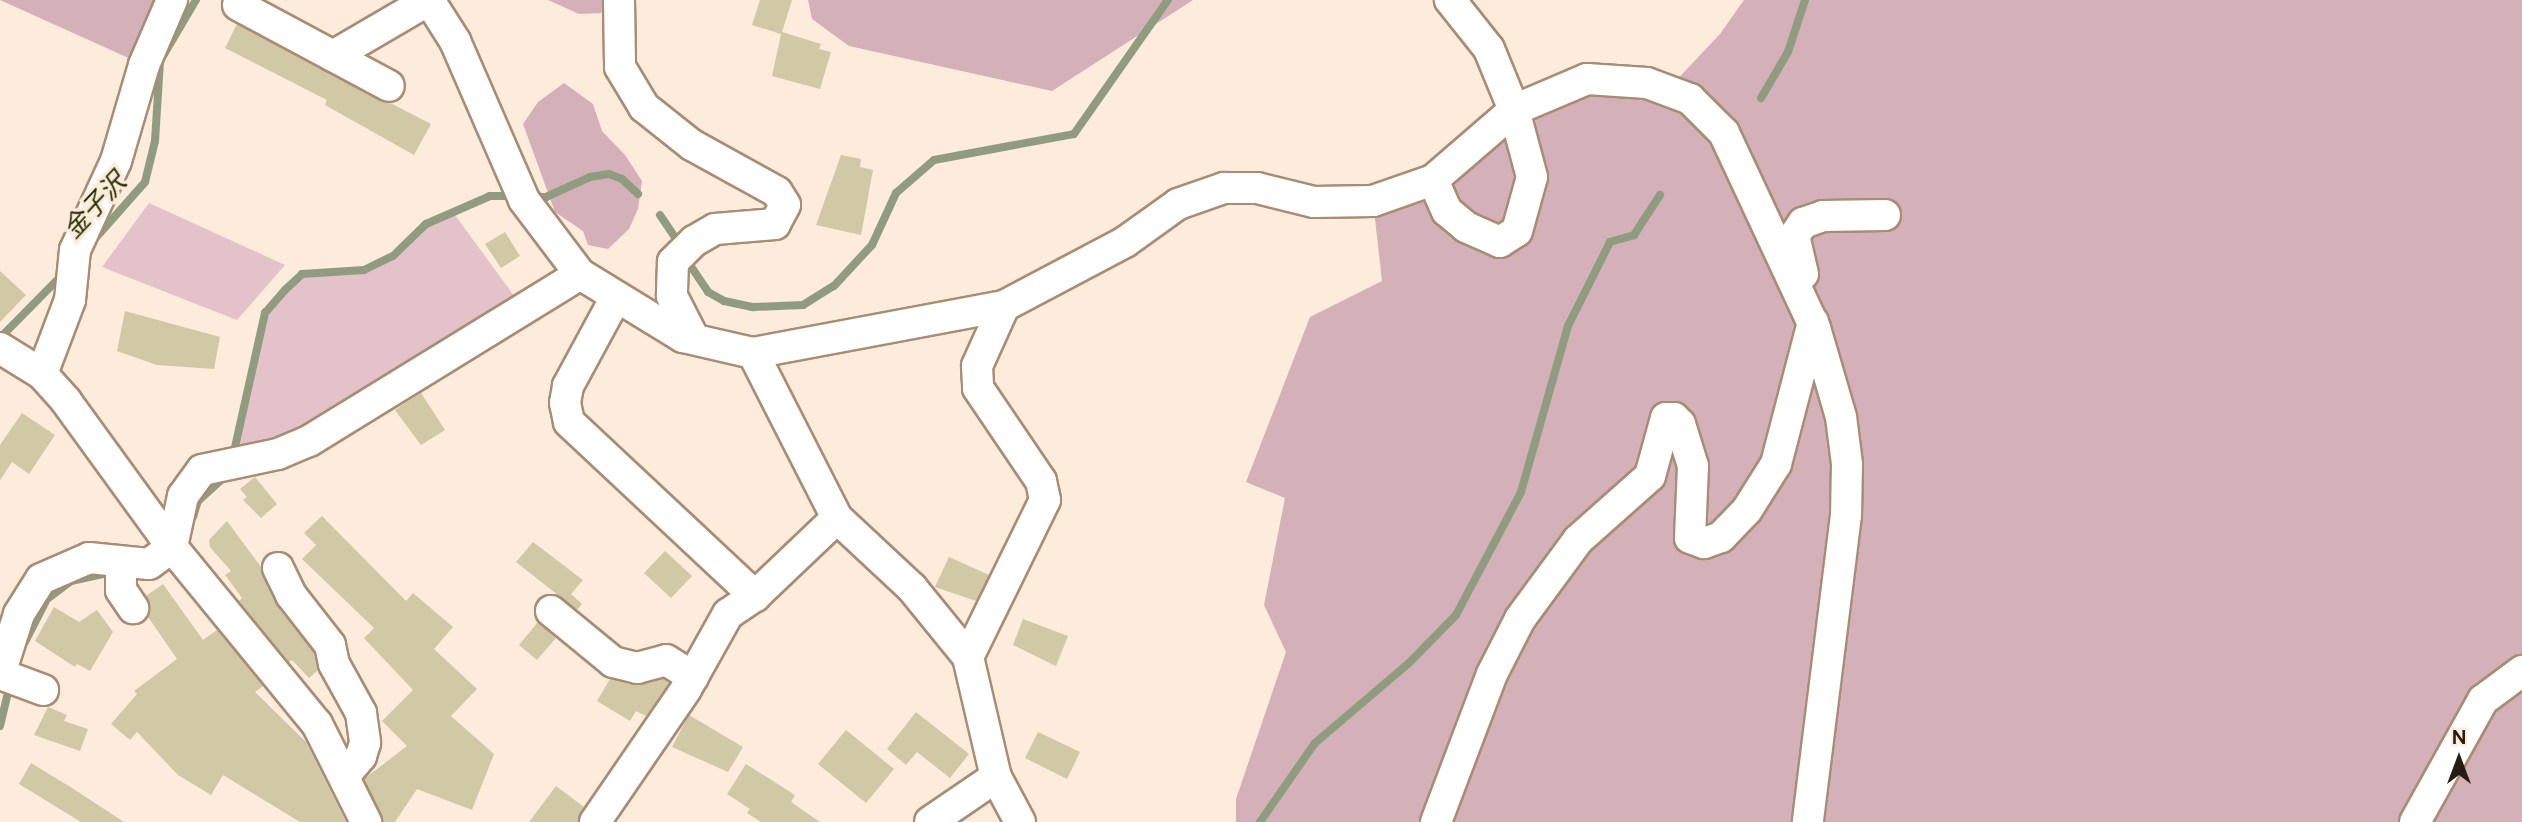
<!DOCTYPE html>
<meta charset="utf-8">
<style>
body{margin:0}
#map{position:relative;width:2522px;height:822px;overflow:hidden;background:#fdebdb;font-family:Figtree,"Noto Sans JP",sans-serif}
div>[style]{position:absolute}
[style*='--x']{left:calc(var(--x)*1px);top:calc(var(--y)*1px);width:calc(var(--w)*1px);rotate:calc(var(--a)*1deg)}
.green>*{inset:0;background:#e4c2c9}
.forest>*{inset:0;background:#d4b0b8}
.stream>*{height:8px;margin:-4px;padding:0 4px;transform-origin:4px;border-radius:4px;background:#909c7f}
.building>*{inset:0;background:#d1c8a5}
.roads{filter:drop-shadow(2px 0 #a88d74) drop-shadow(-2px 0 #a88d74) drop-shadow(0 2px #a88d74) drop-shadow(0 -2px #a88d74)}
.minor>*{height:30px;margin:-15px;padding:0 15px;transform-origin:15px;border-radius:15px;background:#fff}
span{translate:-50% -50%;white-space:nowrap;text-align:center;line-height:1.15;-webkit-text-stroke:7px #fdebdb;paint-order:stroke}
.water-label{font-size:26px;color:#233202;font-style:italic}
.north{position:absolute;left:2424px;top:724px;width:70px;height:70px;-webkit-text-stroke:5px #fdebdb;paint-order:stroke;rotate:0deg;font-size:19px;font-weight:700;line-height:28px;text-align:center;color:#261c12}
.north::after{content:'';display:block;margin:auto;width:24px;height:32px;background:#261c12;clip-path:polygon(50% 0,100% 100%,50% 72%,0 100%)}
</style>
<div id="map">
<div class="green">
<div style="clip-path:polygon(149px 203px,285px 265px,237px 320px,102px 267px)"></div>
<div style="clip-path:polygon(452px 211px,523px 308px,242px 462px,239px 433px,265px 313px,302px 274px,364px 269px,393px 256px,426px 224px)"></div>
</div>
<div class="forest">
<div style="clip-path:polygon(0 0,172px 0,144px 65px)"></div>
<div style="clip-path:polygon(548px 0,608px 0,601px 13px,579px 14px)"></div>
<div style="clip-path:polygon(808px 0,1193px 0,1052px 91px,849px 46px,812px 19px)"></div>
<div style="clip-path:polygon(1744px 0,2522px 0,2522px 822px,1236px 822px,1236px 799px,1286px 652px,1264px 605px,1285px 498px,1246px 482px,1310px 317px,1382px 281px,1373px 201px,1587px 79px,1669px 88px,1720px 34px)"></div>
<div style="clip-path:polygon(564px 83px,593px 104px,602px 131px,625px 155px,642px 181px,638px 209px,629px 229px,608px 249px,588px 245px,583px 231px,555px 212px,523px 124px,538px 102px)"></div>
</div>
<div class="stream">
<div style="--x:1761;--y:98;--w:53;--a:-59.6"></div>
<div style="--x:1788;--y:52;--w:55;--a:-71.9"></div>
<div style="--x:530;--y:196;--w:16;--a:4"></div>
<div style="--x:546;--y:197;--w:48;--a:-24.4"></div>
<div style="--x:590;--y:177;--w:19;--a:-9"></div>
<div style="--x:609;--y:174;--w:14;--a:21"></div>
<div style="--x:622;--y:179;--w:22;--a:43"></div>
<div style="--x:660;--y:215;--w:37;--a:56"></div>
<div style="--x:92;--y:242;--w:80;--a:-48.5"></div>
<div style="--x:145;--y:182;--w:42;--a:-76.3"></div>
<div style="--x:155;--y:141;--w:80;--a:-86.4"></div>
<div style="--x:160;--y:61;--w:71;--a:-59.5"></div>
<div style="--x:690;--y:265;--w:32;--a:56"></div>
<div style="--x:708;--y:292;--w:18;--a:29"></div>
<div style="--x:724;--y:301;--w:30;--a:12"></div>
<div style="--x:753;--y:307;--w:50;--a:-2.3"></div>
<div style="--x:803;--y:305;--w:36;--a:-32"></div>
<div style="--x:834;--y:286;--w:56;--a:-47.2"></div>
<div style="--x:872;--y:245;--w:57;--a:-65.2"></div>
<div style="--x:896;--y:193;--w:50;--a:-41"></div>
<div style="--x:934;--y:160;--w:142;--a:-10.5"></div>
<div style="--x:1074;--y:134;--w:164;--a:-55"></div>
<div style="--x:0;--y:338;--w:91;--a:-45.4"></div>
<div style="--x:233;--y:456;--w:147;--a:-77.4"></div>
<div style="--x:265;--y:313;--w:30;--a:-49"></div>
<div style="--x:285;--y:290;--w:23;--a:-43"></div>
<div style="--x:302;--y:274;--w:62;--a:-3.7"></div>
<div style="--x:364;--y:270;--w:32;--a:-26"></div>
<div style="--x:393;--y:256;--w:46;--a:-44.1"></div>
<div style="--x:426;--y:224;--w:70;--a:-23.6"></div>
<div style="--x:490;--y:196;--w:24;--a:0"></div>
<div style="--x:193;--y:517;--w:17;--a:-73"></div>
<div style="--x:198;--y:501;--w:43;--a:-42.2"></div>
<div style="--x:25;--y:642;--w:48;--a:-62.9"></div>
<div style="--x:47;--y:599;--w:30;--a:-37"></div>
<div style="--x:71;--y:581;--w:34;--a:-12"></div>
<div style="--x:0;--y:726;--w:43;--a:-76.6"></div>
<div style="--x:1260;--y:822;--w:96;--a:-55.2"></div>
<div style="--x:1315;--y:743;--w:123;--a:-40.4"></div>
<div style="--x:1409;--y:663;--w:67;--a:-45.6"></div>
<div style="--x:1456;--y:615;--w:139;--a:-62.1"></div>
<div style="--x:1521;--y:492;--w:173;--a:-74.2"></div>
<div style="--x:1568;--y:326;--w:94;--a:-63.4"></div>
<div style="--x:1610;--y:242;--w:25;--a:-16"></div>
<div style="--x:1634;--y:235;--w:48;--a:-57"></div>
</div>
<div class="building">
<div style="clip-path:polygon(760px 0,792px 0,782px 32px,821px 44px,819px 49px,831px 52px,820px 89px,772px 76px,781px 34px,752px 25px)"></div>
<div style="clip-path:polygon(237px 24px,431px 124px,414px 155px,325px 105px,327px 100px,225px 48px)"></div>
<div style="clip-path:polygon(841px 155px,861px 159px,860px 167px,873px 170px,861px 235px,816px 225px)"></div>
<div style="clip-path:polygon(505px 232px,520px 256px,501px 268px,485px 244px)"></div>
<div style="clip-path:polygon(0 271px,26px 295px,0 322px)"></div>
<div style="clip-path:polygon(125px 311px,220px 337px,214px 369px,157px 365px,117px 351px)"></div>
<div style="clip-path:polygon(421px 393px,445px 430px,421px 445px,395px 410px)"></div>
<div style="clip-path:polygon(22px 413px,55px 435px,29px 474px,12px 462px,0 480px,0 445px)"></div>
<div style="clip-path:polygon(255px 477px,277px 504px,261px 518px,243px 500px,247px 497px,240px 489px)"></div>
<div style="clip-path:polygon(322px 516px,406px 601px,413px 593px,453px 627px,434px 649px,477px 689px,451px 716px,494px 754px,472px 810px,417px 789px,395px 822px,383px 822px,364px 779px,407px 746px,382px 721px,413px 690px,364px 638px,374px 628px,302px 559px,316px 545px,304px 533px)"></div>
<div style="clip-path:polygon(227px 521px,261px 567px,277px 606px,314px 653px,318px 670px,309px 678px,292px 660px,289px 662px,239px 601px,242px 598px,225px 575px,231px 571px,210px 547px,209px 540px)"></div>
<div style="clip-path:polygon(533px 542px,583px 580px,571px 594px,582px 604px,577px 610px,516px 562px)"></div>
<div style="clip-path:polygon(665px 551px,692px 576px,671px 598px,644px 573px)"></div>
<div style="clip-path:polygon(949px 557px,989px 575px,976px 601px,935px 587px)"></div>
<div style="clip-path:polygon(163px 584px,203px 640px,217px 630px,263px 686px,255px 692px,306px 742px,346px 822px,300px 822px,223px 775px,211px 795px,178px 775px,137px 732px,130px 740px,111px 724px,137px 694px,134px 691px,177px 659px,148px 617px,146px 596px)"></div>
<div style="clip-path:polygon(54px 607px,79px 622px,97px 610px,113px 632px,90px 671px,77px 664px,75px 667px,35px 641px)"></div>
<div style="clip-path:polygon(1023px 619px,1068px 636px,1056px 666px,1013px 645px)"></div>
<div style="clip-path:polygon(538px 622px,556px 638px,537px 660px,519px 645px)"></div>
<div style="clip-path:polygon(610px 679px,633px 685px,663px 679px,669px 683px,646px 716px,636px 711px,630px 721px,597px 701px)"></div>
<div style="clip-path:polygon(48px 707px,67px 715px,64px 721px,88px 729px,80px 751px,34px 735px)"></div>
<div style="clip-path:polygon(916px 712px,969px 754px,950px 778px,917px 752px,906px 765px,887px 749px)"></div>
<div style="clip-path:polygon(689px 715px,743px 747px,728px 772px,672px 747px)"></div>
<div style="clip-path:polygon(846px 730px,894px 769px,866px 803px,818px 764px)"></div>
<div style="clip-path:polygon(1038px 732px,1080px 752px,1067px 779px,1025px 758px)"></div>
<div style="clip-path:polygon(31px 763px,72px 788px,124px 822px,81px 822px,19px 784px)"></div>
<div style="clip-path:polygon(746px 764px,795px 795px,791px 802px,820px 822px,761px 822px,747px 813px,750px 809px,727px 794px)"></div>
<div style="clip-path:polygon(556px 786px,584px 807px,578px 822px,529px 822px)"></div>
</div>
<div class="roads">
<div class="minor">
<div style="--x:429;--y:0;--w:49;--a:57.6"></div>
<div style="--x:455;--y:41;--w:173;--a:66.5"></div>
<div style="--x:524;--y:200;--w:93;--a:52.9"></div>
<div style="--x:580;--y:274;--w:121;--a:31.5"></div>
<div style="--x:683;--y:337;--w:72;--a:12.9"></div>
<div style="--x:753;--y:353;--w:255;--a:-10.6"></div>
<div style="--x:1004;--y:306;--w:66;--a:114.2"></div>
<div style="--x:977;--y:366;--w:22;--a:87"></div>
<div style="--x:978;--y:388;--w:112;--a:55.9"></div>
<div style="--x:1041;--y:481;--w:19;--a:78"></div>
<div style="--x:1045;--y:500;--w:175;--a:116.1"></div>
<div style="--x:619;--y:0;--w:67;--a:89.1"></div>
<div style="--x:620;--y:67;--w:47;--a:59"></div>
<div style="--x:644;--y:107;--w:61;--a:38.4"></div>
<div style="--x:692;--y:145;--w:97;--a:28.9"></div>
<div style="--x:777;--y:192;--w:15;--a:58"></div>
<div style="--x:785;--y:205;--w:21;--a:118"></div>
<div style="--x:775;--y:224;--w:60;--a:175.2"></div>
<div style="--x:715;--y:229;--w:24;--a:150"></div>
<div style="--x:694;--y:241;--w:30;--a:135"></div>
<div style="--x:673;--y:262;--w:34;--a:92"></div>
<div style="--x:672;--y:296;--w:48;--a:62.9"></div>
<div style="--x:238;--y:5;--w:171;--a:28.2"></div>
<div style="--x:333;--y:56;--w:111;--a:-30.3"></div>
<div style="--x:1433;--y:180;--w:34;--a:66"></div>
<div style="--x:1447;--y:211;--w:25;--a:40"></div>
<div style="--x:1466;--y:227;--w:37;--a:24"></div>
<div style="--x:1500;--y:242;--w:20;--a:-33"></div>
<div style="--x:1517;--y:231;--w:56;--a:-74.5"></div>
<div style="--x:1532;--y:177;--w:69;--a:-105"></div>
<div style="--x:1514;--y:110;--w:66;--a:-112.3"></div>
<div style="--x:1489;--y:49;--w:63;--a:-128.5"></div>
<div style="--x:1803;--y:274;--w:39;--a:-103"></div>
<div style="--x:1794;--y:236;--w:16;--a:-55"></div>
<div style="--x:1803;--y:223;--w:21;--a:-19"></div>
<div style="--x:1823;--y:216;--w:62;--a:-0.9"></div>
<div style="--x:615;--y:299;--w:99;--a:118.4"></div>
<div style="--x:568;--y:386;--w:17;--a:100"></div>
<div style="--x:565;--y:403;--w:19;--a:78"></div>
<div style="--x:569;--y:422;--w:255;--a:43.1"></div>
<div style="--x:1004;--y:306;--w:137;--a:-27.9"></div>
<div style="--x:1125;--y:242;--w:65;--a:-35.6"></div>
<div style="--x:1178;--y:204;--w:49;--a:-19.2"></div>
<div style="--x:1224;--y:188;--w:33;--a:0"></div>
<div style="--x:1257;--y:188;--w:59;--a:13.8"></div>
<div style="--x:1314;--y:202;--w:59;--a:-1"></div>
<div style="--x:1373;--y:201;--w:64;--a:-19.3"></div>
<div style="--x:1433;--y:180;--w:107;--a:-40.8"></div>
<div style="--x:1514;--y:110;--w:79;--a:-23"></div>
<div style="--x:1587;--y:79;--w:60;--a:3.8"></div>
<div style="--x:1647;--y:83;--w:46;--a:20.4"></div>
<div style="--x:1690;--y:99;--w:48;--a:45"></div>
<div style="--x:1724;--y:133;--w:215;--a:65"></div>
<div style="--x:1815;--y:328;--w:93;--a:73.7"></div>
<div style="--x:1841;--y:417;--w:47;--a:82.7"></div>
<div style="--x:1847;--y:464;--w:51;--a:91.1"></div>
<div style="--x:1846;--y:515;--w:309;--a:97.1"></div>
<div style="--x:0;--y:348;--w:49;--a:31.8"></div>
<div style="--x:42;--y:374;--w:36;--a:48"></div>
<div style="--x:66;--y:401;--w:180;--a:54"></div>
<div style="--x:172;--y:547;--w:229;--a:50.7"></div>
<div style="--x:317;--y:724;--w:110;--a:63.4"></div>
<div style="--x:753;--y:353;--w:185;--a:63"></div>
<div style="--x:42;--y:374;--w:79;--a:-69.3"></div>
<div style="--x:70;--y:300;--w:50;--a:-84.3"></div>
<div style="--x:75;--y:250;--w:98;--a:-65.3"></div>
<div style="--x:116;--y:161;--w:100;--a:-73.7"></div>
<div style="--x:144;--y:65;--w:71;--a:-66.7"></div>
<div style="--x:121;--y:562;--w:28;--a:90"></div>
<div style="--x:121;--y:590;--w:22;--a:56"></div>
<div style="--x:278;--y:568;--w:30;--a:64"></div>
<div style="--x:291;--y:595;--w:63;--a:52"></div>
<div style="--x:330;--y:645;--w:19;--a:78"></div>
<div style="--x:334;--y:664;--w:56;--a:61.1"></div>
<div style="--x:361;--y:713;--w:30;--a:82"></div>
<div style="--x:365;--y:743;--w:14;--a:107"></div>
<div style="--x:361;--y:756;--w:26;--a:130"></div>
<div style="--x:551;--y:611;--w:80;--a:39.4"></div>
<div style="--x:613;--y:662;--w:25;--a:14"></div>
<div style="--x:637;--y:668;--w:30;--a:-15"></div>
<div style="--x:666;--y:660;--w:32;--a:32"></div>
<div style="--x:0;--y:674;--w:63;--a:-72.4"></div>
<div style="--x:19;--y:614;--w:41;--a:-57.8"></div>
<div style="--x:41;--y:579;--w:52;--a:-23.6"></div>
<div style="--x:89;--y:558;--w:60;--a:5.7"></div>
<div style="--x:149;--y:564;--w:29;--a:-36"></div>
<div style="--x:172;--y:547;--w:52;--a:-77.8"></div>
<div style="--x:183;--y:496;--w:32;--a:-54"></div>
<div style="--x:202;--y:470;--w:78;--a:-11.9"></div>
<div style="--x:278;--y:454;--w:34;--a:-23"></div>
<div style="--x:309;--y:441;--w:318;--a:-31.6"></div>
<div style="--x:0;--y:674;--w:46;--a:20.4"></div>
<div style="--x:595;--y:822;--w:161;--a:-55.6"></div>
<div style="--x:686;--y:689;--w:86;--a:-60.8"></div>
<div style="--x:728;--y:614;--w:32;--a:-34"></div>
<div style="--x:755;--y:596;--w:113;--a:-43.6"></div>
<div style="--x:837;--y:518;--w:103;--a:43"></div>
<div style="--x:912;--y:588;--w:89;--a:50.9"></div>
<div style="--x:968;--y:657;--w:123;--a:76.9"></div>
<div style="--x:996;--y:777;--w:51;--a:61.9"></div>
<div style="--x:930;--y:822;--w:80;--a:-34.3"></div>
<div style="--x:1436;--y:822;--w:158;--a:-69.3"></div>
<div style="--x:1492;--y:674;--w:62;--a:-63"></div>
<div style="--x:1520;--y:619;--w:98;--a:-53.7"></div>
<div style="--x:1578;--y:540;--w:96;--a:-41.6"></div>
<div style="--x:1650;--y:476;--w:60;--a:-74.6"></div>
<div style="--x:1666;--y:418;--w:8;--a:0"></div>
<div style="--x:1674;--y:418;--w:8;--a:45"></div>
<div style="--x:1680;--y:424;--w:44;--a:72.8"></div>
<div style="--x:1693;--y:466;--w:72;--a:92.4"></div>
<div style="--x:1690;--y:538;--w:15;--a:20"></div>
<div style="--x:1704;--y:543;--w:18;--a:-19"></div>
<div style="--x:1721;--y:537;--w:37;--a:-46"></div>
<div style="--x:1747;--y:510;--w:54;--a:-57.8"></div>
<div style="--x:1776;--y:464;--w:147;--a:-75.4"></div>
<div style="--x:2415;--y:822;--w:140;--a:-60.9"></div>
<div style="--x:2483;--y:700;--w:49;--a:-36.6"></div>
</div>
</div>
<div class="water-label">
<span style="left:95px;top:206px;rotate:-47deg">金子沢</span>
</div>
<div class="north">N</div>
</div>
